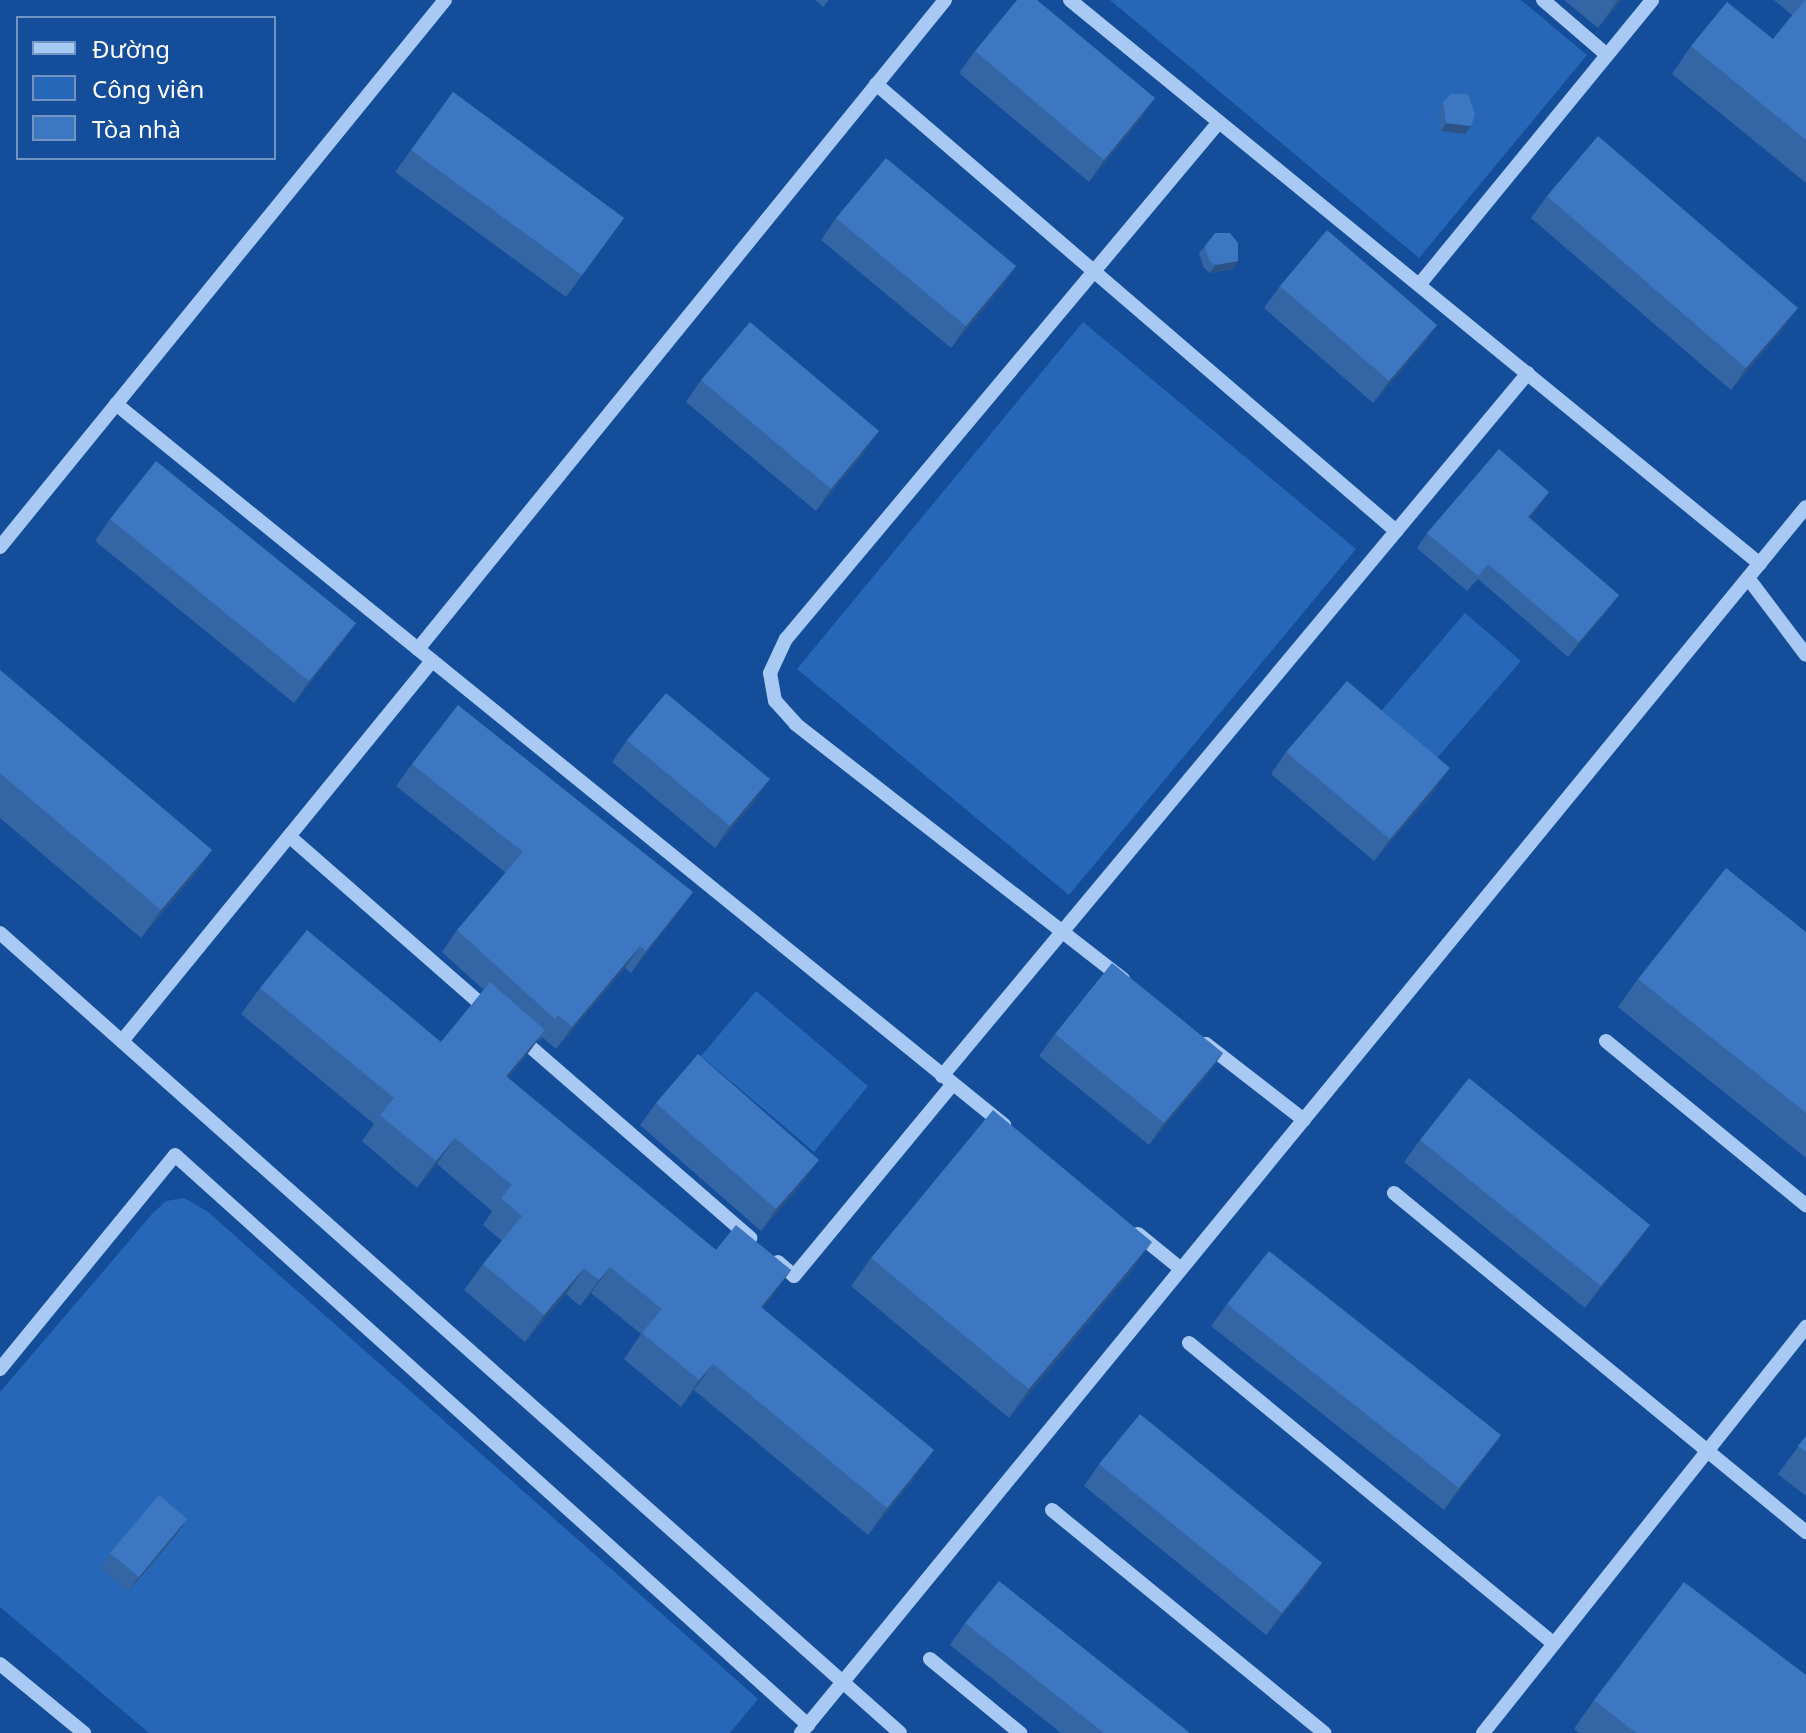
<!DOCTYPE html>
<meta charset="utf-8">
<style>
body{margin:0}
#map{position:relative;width:1806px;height:1733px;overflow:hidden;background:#144d99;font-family:"Noto Sans",sans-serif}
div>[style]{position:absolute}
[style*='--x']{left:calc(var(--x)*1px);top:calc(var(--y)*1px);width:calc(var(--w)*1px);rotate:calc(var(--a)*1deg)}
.green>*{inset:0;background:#2767b7}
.minor>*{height:14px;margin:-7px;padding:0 7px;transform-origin:7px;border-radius:7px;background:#a7c9f3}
.wall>*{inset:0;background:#3466a6}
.shaded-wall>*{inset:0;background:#2b5387}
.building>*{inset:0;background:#3d77c1}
span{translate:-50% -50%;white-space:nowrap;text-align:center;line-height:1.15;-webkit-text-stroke:7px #144d99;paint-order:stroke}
.legend{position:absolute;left:16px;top:16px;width:260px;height:144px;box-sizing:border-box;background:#144d99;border:2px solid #7294c2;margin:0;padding:10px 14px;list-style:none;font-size:24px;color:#fff}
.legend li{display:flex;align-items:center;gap:16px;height:40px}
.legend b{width:40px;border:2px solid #7294c2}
</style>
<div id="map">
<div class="green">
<div style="clip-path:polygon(1110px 0,1521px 0,1587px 55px,1419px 258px)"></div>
<div style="clip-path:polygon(1083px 322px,1356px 549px,1069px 895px,797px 669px)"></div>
<div style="clip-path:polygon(1465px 613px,1521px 661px,1431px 765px,1376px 717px)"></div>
<div style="clip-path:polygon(756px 991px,868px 1086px,814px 1152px,701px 1056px)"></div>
<div style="clip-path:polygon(184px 1198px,207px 1211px,758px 1699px,730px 1733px,149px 1733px,0 1607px,0 1392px,153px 1213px,166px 1201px)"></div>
</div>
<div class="minor">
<div style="--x:1070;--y:0;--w:891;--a:39.26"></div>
<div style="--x:1543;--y:0;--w:84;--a:40.7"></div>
<div style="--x:876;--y:84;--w:686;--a:40.68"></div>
<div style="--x:1419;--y:285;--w:368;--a:-50.7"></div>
<div style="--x:116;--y:404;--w:1144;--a:39.07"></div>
<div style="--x:0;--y:547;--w:705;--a:-50.87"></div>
<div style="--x:1748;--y:578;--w:96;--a:53"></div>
<div style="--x:418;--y:649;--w:836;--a:-50.92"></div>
<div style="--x:289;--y:836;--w:267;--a:41.2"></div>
<div style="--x:0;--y:933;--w:1204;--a:41.63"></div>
<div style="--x:1123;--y:979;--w:415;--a:-142.1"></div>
<div style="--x:796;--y:724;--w:31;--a:-132"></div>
<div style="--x:775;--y:701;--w:28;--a:-100"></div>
<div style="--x:770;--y:673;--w:38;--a:-65"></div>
<div style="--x:786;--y:639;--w:674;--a:-50.05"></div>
<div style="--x:518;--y:1036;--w:308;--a:41"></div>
<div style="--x:122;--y:1041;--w:490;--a:-50.8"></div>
<div style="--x:1606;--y:1041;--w:259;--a:39.4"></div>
<div style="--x:1206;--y:1044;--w:124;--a:37.8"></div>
<div style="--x:942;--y:1076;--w:915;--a:-50.19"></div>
<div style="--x:1394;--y:1193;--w:534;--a:39.45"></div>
<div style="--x:1138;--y:1234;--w:55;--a:39.1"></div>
<div style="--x:778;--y:1262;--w:21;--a:41"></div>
<div style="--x:794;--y:1276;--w:249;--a:-50.4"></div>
<div style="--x:1189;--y:1343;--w:473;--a:39.5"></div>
<div style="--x:0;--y:1369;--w:276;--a:-50.7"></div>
<div style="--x:175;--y:1155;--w:852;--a:42"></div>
<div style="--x:1052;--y:1510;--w:352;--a:39.3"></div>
<div style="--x:930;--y:1659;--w:117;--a:39.4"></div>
<div style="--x:0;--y:1664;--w:109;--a:39.4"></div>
<div style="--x:801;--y:1733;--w:1585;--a:-50.66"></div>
<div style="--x:1483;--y:1733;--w:519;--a:-51.5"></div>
</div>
<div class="wall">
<div style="clip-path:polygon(815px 0,829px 0,823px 7px)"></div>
<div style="clip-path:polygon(1564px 0,1621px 0,1598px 28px)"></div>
<div style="clip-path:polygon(1774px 0,1806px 0,1806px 183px,1672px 74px,1691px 46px,1773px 39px,1792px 15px)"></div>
<div style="clip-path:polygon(975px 51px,1140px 120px,1089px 182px,959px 73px)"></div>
<div style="clip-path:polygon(453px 92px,624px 218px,566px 297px,395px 172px)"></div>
<div style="clip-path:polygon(1443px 102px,1471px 126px,1465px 134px,1441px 131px,1438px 110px)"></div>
<div style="clip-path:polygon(1547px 196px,1782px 330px,1731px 390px,1531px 218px)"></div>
<div style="clip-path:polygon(836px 218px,1016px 266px,1001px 288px,951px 348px,821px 240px)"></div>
<div style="clip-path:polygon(1205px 246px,1238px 261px,1233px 269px,1210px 273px,1204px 268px,1199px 253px)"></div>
<div style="clip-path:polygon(1280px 286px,1437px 325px,1421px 347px,1373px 403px,1264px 308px)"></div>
<div style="clip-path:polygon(701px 380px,864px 453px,816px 511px,686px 402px)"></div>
<div style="clip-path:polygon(1549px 492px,1530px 518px,1619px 595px,1608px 610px,1568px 657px,1478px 579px,1467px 591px,1417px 548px,1427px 533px)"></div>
<div style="clip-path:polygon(110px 519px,356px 623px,340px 645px,294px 703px,95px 541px)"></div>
<div style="clip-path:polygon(0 670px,212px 850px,192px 878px,141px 938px,0 818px)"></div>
<div style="clip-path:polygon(627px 740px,755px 801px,715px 848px,612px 762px)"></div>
<div style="clip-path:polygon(1286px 752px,1435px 790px,1374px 861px,1271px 774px)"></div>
<div style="clip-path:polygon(412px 764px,693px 892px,677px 914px,631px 973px,625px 968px,556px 1049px,542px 1037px,539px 1041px,538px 1040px,526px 1056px,508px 1078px,716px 1250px,791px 1270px,763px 1308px,915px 1477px,868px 1535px,694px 1390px,681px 1407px,624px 1359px,641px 1334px,591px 1293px,580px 1306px,566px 1294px,525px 1342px,464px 1290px,483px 1264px,502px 1241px,483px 1225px,492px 1211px,437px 1164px,417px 1188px,362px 1141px,374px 1124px,241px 1014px,260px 988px,441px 1042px,484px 990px,442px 952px,457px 930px,506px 873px,396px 786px)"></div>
<div style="clip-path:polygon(1806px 932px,1806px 1158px,1618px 1007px,1638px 979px)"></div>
<div style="clip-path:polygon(1055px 1034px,1223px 1053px,1207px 1075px,1149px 1145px,1039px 1056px)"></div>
<div style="clip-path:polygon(656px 1103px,803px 1182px,761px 1231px,640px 1125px)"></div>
<div style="clip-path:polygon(1420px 1140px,1634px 1247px,1585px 1308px,1404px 1162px)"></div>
<div style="clip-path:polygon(871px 1258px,1132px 1270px,1009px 1418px,851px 1286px)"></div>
<div style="clip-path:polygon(1227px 1304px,1501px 1435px,1485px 1457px,1444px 1510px,1211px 1326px)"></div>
<div style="clip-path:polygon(1806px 1436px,1806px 1496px,1778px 1474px)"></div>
<div style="clip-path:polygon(1099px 1464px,1307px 1585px,1266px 1635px,1084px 1486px)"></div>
<div style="clip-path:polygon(187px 1519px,177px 1534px,128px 1592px,100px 1568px,110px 1553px)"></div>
<div style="clip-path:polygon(965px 1623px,1190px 1733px,1061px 1733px,950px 1645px)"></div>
<div style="clip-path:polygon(1594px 1700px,1806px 1733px,1579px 1733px,1574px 1729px)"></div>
</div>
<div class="shaded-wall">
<div style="clip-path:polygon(1618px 0,1621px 0,1598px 28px)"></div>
<div style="clip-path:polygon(1155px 98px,1140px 120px,1089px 182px,1104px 160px)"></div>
<div style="clip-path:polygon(1446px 123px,1471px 126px,1465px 134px,1441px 131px)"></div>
<div style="clip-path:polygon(1238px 261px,1233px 269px,1210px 273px,1215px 265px)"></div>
<div style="clip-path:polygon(1016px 266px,1001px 288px,951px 348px,966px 326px)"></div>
<div style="clip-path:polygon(1798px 308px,1782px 330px,1731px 390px,1746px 368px)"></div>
<div style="clip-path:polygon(1437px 325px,1421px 347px,1373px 403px,1389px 381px)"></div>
<div style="clip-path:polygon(879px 431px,864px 453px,816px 511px,831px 489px)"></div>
<div style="clip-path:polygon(1549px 492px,1539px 507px,1518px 532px,1528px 517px)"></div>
<div style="clip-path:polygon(1619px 595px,1608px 610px,1568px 657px,1579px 642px)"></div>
<div style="clip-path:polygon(356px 623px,340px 645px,294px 703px,309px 681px)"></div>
<div style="clip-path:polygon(1450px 768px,1435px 790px,1374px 861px,1390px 839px)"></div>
<div style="clip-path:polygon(770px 779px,755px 801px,715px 848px,730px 826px)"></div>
<div style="clip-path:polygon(212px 850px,192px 878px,141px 938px,161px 910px)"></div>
<div style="clip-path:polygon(693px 892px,677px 914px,631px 973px,646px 951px)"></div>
<div style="clip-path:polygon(640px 946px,625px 968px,556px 1049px,572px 1027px)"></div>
<div style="clip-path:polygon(545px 1030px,526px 1056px,487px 1103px,506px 1076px)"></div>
<div style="clip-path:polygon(1223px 1053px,1207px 1075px,1149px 1145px,1164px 1123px)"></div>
<div style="clip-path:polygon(455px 1138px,437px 1164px,417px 1188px,436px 1161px)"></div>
<div style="clip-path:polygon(819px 1160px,803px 1182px,761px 1231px,776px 1209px)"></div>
<div style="clip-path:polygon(1650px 1225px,1634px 1247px,1585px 1308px,1601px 1286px)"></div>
<div style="clip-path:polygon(1152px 1242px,1132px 1270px,1009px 1418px,1029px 1389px)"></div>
<div style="clip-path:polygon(610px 1267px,591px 1293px,580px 1306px,599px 1280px)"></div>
<div style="clip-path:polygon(584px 1268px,566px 1294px,525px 1342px,544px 1315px)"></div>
<div style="clip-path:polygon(791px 1270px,772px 1297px,742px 1333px,761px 1307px)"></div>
<div style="clip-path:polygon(713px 1364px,694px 1390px,681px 1407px,699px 1380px)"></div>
<div style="clip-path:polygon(1501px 1435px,1485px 1457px,1444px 1510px,1459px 1488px)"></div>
<div style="clip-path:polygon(934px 1450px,915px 1477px,868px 1535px,887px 1508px)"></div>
<div style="clip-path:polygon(187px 1519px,177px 1534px,128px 1592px,139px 1577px)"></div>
<div style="clip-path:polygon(1322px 1563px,1307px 1585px,1266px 1635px,1282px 1613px)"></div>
</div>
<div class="building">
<div style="clip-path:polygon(1017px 0,1037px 0,1155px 98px,1104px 160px,975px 51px)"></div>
<div style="clip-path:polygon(1805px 0,1806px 0,1806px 140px,1691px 46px,1727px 2px,1773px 39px)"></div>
<div style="clip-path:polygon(453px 92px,624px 218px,582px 275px,411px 150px)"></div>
<div style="clip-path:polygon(1451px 94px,1468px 94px,1475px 115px,1471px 126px,1446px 123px,1443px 102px)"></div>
<div style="clip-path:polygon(1598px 136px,1798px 308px,1746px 368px,1547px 196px)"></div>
<div style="clip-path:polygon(886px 158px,1016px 266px,966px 326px,836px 218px)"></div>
<div style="clip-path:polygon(1327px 230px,1437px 325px,1389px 381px,1280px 286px)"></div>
<div style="clip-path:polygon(1215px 233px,1230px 233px,1238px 243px,1238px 261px,1215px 265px,1209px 260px,1205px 246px)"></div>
<div style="clip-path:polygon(750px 322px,879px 431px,831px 489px,701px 380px)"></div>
<div style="clip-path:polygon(1499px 449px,1549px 492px,1528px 517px,1619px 595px,1579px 642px,1488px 564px,1478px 576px,1427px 533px)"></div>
<div style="clip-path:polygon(156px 461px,356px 623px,309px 681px,110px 519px)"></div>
<div style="clip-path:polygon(0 670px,212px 850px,161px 910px,0 773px)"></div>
<div style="clip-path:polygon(1347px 681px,1450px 768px,1390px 839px,1286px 752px)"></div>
<div style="clip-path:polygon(666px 693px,770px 779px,730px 826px,627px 740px)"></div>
<div style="clip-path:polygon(458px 705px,693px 892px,646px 951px,640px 946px,572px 1027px,558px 1015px,555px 1019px,457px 930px,523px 852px,412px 764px)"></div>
<div style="clip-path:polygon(1726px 868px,1806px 932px,1806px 1113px,1638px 979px)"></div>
<div style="clip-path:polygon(307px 930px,441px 1042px,490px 982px,545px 1030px,506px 1076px,716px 1250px,736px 1225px,791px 1270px,761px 1307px,934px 1450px,887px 1508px,713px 1364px,699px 1380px,642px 1333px,662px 1309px,610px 1267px,599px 1280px,584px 1268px,544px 1315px,483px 1264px,522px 1216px,501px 1198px,512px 1185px,455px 1138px,436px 1161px,380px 1115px,394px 1098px,260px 988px)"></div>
<div style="clip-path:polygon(1112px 963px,1223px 1053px,1164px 1123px,1055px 1034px)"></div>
<div style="clip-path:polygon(698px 1054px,819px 1160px,776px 1209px,656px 1103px)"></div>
<div style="clip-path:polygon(1469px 1078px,1650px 1225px,1601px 1286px,1420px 1140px)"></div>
<div style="clip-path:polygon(993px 1110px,1152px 1242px,1029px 1389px,871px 1258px)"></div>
<div style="clip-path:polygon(1269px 1251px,1501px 1435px,1459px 1488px,1227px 1304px)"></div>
<div style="clip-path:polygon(1140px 1414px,1322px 1563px,1282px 1613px,1099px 1464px)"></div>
<div style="clip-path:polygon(1806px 1436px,1806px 1452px,1798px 1446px)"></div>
<div style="clip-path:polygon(159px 1495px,187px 1519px,139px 1577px,110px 1553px)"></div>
<div style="clip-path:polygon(999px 1581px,1190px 1733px,1104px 1733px,965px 1623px)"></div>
<div style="clip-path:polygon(1684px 1582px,1806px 1675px,1806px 1733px,1636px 1733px,1594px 1700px)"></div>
</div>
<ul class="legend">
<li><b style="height:10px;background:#a7c9f3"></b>Đường</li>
<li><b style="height:22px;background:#2767b7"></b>Công viên</li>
<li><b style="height:22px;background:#3d77c1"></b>Tòa nhà</li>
</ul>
</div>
